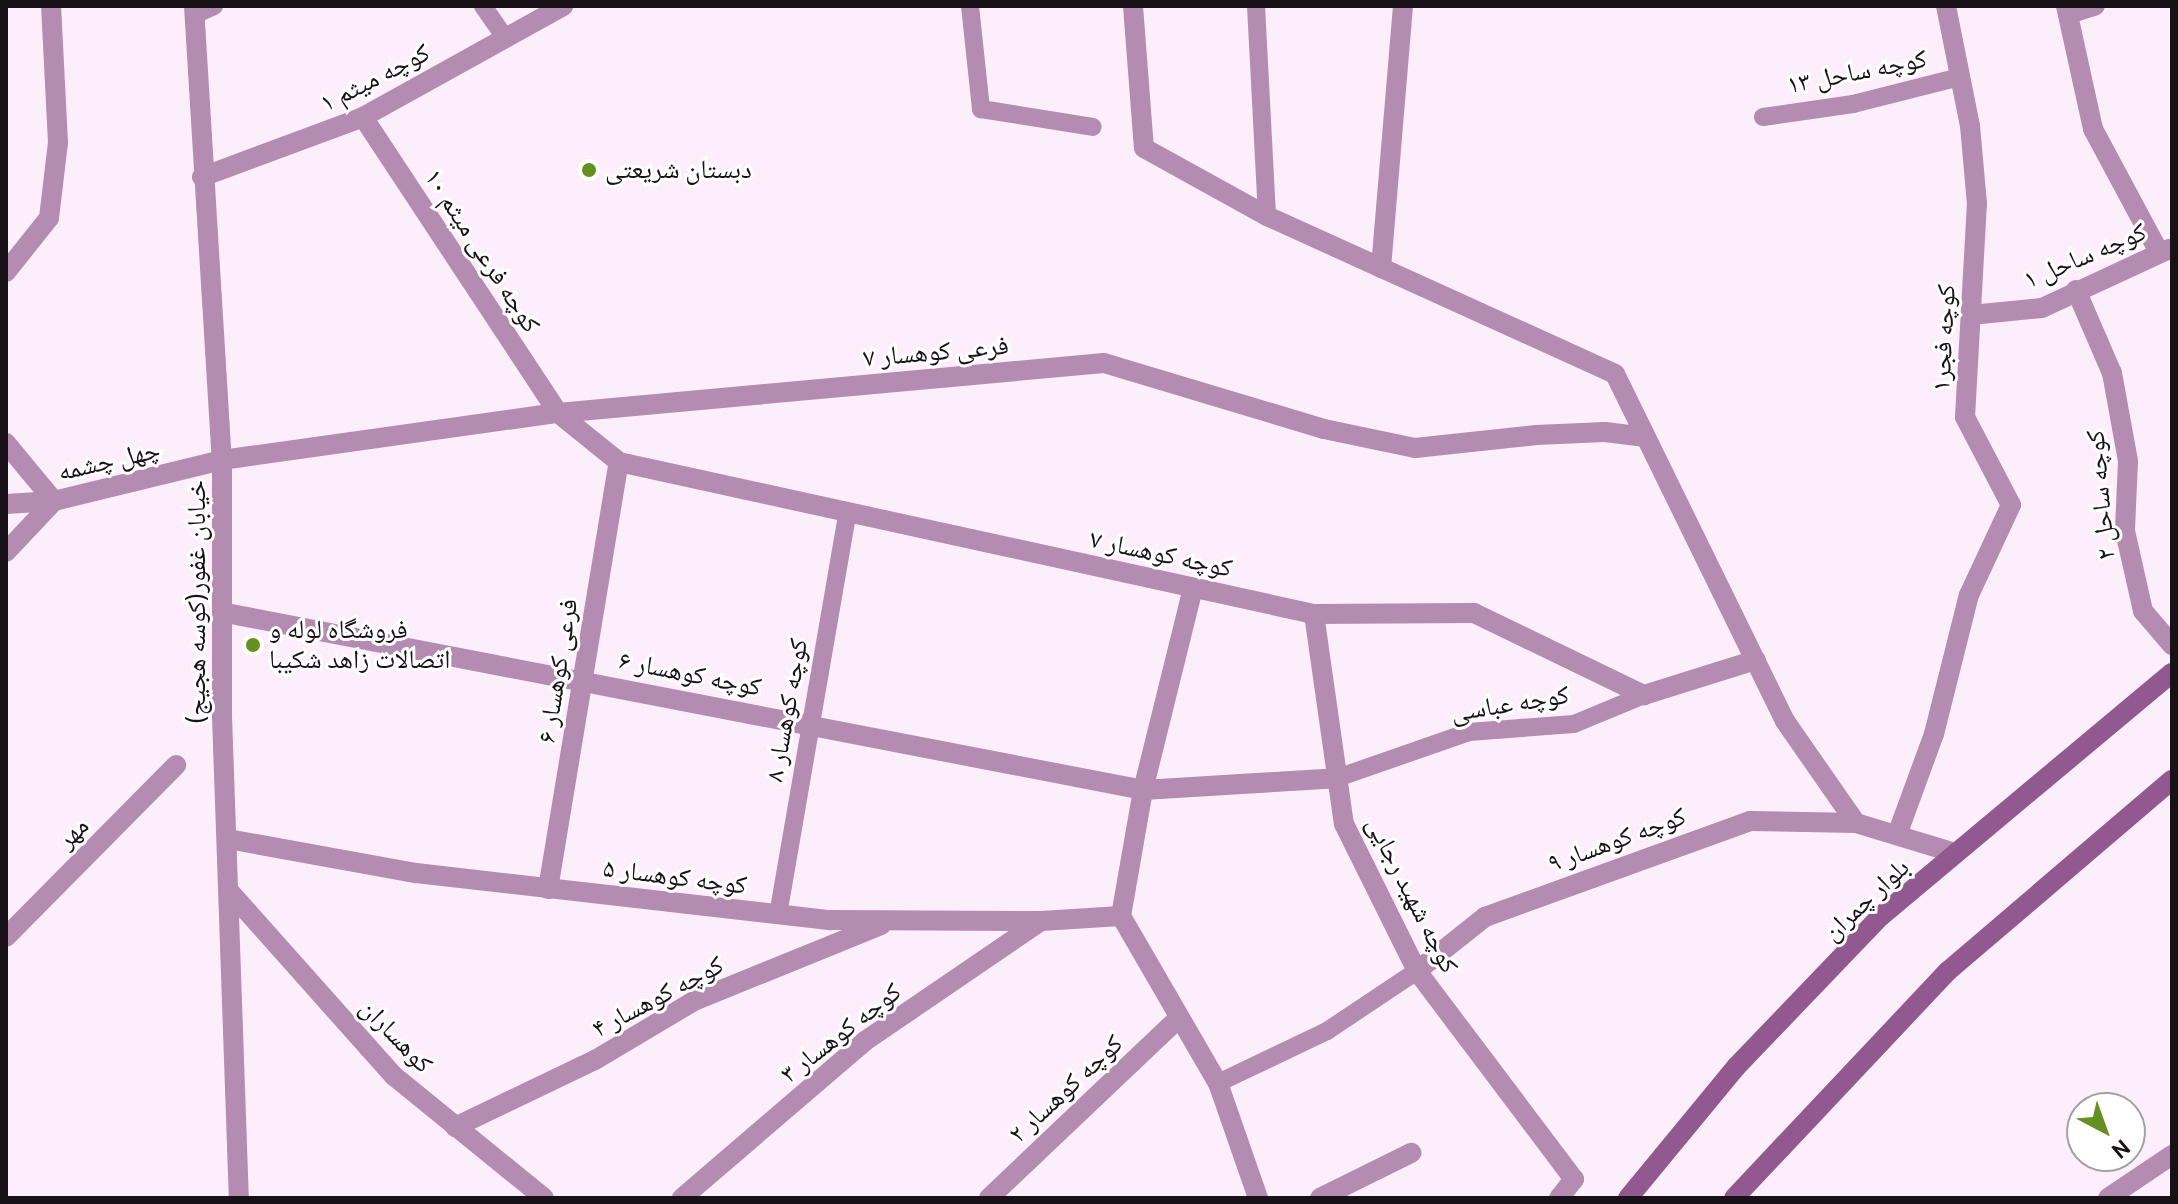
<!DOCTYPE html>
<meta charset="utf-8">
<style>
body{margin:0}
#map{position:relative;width:2178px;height:1204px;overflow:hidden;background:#fdeefc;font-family:Cabin,"Noto Naskh Arabic",sans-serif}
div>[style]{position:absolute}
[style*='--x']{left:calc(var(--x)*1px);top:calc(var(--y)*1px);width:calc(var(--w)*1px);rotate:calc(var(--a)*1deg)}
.service>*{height:18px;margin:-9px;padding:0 9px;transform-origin:9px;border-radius:9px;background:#b48bb1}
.minor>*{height:20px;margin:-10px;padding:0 10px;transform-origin:10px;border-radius:10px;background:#b48bb1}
.tertiary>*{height:20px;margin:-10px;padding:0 10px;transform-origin:10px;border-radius:10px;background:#b48bb1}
.secondary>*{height:20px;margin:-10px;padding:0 10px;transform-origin:10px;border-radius:10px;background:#925990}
.dots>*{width:22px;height:22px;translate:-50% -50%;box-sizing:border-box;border:4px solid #fff;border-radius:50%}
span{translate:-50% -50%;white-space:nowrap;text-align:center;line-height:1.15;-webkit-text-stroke:6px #fff;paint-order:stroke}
.street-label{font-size:26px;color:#181218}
.poi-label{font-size:26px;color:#181218}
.left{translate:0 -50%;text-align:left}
.frame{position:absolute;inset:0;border:8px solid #181218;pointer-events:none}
.north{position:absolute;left:2066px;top:1092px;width:80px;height:80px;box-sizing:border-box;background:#fff;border:2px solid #a3a0a3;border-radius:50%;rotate:139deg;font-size:22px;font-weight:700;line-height:32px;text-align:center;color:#181218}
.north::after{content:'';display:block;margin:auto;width:28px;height:36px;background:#648f21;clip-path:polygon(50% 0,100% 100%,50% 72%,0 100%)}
</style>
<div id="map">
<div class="service">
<div style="--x:483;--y:6;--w:40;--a:55.1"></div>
<div style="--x:970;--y:6;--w:104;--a:83.9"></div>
<div style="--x:981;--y:109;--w:113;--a:9.1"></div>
<div style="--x:1256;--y:6;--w:210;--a:87"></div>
<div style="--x:194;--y:15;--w:22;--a:-24"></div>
<div style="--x:2069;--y:15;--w:28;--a:-18"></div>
<div style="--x:1763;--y:117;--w:91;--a:-8.2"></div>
<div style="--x:1853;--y:104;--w:110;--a:-14.2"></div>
<div style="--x:1337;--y:778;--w:140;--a:-19.2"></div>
<div style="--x:1469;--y:732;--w:105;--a:-4.4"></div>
<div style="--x:1574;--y:724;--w:76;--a:-22.5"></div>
<div style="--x:778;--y:915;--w:407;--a:-80.2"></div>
<div style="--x:1218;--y:1083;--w:121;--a:-25.5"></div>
<div style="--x:1327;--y:1031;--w:108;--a:-33.7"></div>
</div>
<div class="minor">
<div style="--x:1133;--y:6;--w:142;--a:85.6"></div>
<div style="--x:1144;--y:148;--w:141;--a:28.9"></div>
<div style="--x:1267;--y:216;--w:382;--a:24.4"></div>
<div style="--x:1615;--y:374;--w:386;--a:63.9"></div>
<div style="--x:1785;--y:721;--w:124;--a:55.2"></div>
<div style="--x:2066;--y:6;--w:126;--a:77.6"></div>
<div style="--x:2093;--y:129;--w:140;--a:61.8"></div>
<div style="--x:363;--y:117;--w:354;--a:56.6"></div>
<div style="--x:558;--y:413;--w:78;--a:38.8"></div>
<div style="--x:619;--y:462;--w:711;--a:12.34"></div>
<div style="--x:1314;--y:614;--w:160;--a:-0.4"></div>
<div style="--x:1474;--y:613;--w:189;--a:25.8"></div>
<div style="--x:1644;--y:695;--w:117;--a:-17.4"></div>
<div style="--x:202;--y:177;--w:172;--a:-20.4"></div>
<div style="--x:363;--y:117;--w:229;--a:-29"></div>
<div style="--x:1381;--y:268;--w:263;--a:-85.2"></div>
<div style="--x:6;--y:272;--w:69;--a:-51.5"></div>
<div style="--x:49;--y:218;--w:76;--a:-83.2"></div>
<div style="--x:58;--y:143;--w:137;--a:-92.9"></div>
<div style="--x:2076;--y:290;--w:90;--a:66.6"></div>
<div style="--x:2112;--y:373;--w:89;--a:79.7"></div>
<div style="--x:2128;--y:461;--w:70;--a:92.5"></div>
<div style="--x:2125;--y:531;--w:82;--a:77.3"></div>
<div style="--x:2143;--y:611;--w:45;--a:49.5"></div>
<div style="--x:1971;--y:315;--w:71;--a:-5.6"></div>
<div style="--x:2042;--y:308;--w:140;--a:-24.9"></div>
<div style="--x:6;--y:443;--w:75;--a:50.4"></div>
<div style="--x:54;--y:501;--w:70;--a:133.3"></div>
<div style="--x:222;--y:460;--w:339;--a:-8"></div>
<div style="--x:558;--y:413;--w:548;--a:-5.23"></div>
<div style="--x:1104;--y:363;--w:230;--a:16.7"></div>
<div style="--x:1324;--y:429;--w:93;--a:11.8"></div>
<div style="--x:1415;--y:448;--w:122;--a:-6.1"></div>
<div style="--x:1536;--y:435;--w:69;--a:-2.5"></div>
<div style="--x:1605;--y:432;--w:41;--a:7"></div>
<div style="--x:1193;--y:588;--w:208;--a:103.9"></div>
<div style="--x:1143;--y:790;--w:128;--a:99.9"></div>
<div style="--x:1121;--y:916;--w:193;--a:59.9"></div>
<div style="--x:1218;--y:1083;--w:122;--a:70.8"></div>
<div style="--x:226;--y:613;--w:934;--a:10.92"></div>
<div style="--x:1143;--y:790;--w:194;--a:-3.5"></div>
<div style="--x:1314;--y:614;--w:212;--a:81.9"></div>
<div style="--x:1344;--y:824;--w:164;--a:63.6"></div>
<div style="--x:1417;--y:971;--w:261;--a:53"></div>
<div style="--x:1574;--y:1179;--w:24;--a:128"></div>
<div style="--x:1897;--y:835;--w:108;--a:-69.9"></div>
<div style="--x:1934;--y:734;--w:143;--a:-75.9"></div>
<div style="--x:1969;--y:595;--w:99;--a:-65"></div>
<div style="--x:2011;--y:505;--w:99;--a:-117.6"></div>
<div style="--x:1965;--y:417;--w:213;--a:-86.8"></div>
<div style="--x:1977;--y:204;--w:78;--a:-95.1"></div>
<div style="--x:1970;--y:126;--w:122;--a:-101.3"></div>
<div style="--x:228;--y:839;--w:191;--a:10.3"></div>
<div style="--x:416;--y:873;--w:418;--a:6.5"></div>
<div style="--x:831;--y:920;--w:210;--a:0.3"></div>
<div style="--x:1041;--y:921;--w:80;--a:-3.6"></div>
<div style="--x:548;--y:889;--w:433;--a:-80.6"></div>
<div style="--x:6;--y:937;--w:242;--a:-45.3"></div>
<div style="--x:1417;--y:971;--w:87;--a:-38.5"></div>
<div style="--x:1485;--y:917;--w:282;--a:-19.9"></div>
<div style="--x:1750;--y:821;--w:106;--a:1.1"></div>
<div style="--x:1856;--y:823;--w:103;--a:16.9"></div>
<div style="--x:455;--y:1127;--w:155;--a:-25.6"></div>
<div style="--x:595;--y:1060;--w:115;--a:-30.8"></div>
<div style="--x:694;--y:1001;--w:202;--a:-22.1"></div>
<div style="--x:682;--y:1198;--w:241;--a:-40.6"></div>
<div style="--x:865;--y:1041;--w:213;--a:-34.3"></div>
<div style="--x:989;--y:1198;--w:262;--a:-43.5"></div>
<div style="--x:1320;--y:1198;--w:102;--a:-26.3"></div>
<div style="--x:2108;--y:1198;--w:77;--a:-33.9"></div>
</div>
<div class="tertiary">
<div style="--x:194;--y:6;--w:455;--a:86.5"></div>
<div style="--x:222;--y:460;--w:256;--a:90"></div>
<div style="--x:222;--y:716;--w:482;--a:88"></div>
<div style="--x:6;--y:504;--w:48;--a:-3.6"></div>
<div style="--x:54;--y:501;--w:173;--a:-13.7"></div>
<div style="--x:229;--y:891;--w:248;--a:48.3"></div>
<div style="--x:394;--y:1076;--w:193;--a:39.1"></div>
</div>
<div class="secondary">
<div style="--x:1628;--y:1198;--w:170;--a:-50.5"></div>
<div style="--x:1736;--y:1067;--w:209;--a:-46.2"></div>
<div style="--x:1881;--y:916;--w:379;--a:-39.9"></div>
<div style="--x:1734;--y:1198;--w:312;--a:-46.7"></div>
<div style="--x:1948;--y:971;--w:294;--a:-40.5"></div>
</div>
<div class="dots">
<div style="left:589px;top:170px;background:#648f21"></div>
<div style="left:253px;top:645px;background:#648f21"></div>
</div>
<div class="street-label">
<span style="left:1857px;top:72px;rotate:-11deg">کوچه ساحل ۱۳</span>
<span style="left:375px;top:78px;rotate:-27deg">کوچه میثم ۱</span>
<span style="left:482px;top:251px;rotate:57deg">کوچه فرعی میثم ۱۰</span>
<span style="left:2085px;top:256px;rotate:-23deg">کوچه ساحل ۱</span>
<span style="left:1944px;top:338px;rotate:-87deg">کوچه فجر۱</span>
<span style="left:936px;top:352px;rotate:-5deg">فرعی کوهسار ۷</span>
<span style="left:109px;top:461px;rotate:-13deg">چهل چشمه</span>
<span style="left:2101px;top:495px;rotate:-95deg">کوچه ساحل ۲</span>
<span style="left:1161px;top:554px;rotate:12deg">کوچه کوهسار ۷</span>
<span style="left:197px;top:602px;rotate:-90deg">خیابان غفور(کوسه هجیج)</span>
<span style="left:558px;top:671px;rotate:-81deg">فرعی کوهسار ۶</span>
<span style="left:690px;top:674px;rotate:11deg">کوچه کوهسار ۶</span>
<span style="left:1510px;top:704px;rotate:-9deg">کوچه عباسی</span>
<span style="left:787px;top:710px;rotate:-80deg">کوچه کوهسار ۸</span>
<span style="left:73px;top:833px;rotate:-45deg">مهر</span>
<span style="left:1617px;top:840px;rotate:-20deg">کوچه کوهسار ۹</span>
<span style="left:675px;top:877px;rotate:7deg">کوچه کوهسار ۵</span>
<span style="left:1412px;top:895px;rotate:63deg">کوچه شهید رجایی</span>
<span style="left:1866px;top:900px;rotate:-43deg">بلوار چمران</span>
<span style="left:658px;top:997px;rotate:-28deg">کوچه کوهسار ۴</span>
<span style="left:841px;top:1033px;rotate:-38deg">کوچه کوهسار ۳</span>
<span style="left:396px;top:1036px;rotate:46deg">کوهساران</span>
<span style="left:1066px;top:1089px;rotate:-43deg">کوچه کوهسار ۲</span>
</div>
<div class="poi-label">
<span class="left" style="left:605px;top:170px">دبستان شریعتی</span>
<span class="left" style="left:269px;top:645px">فروشگاه لوله و<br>اتصالات زاهد شکیبا</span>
</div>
<div class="frame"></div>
<div class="north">N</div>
</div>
